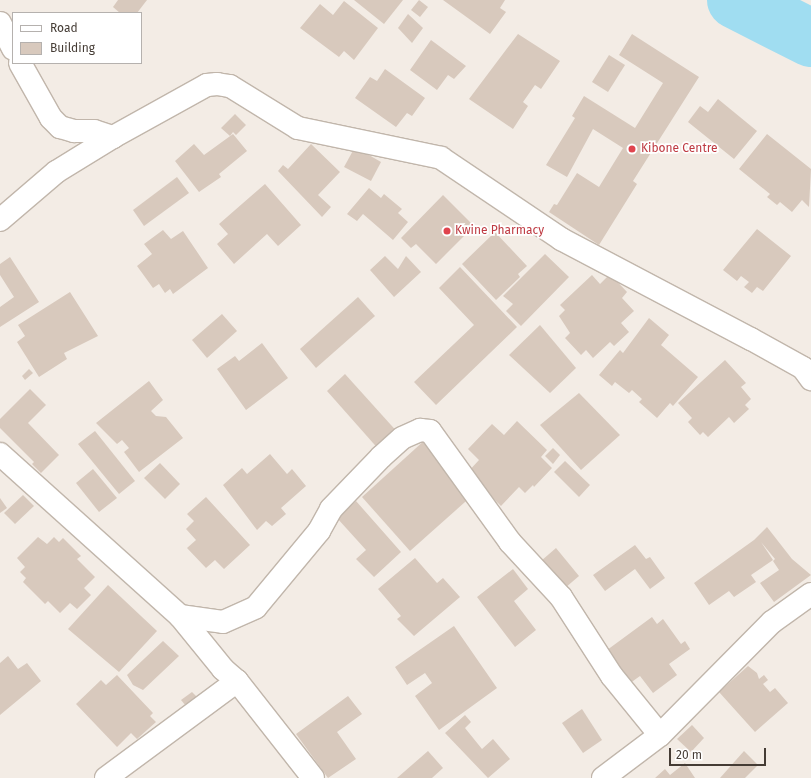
<!DOCTYPE html>
<style>
body{margin:0}
#map{position:relative;width:811px;height:778px;overflow:hidden;background:#f3ece5;font-family:"Fira Sans",sans-serif}
div>[style]{position:absolute}
[style*='--x']{left:calc(var(--x)*1px);top:calc(var(--y)*1px);width:calc(var(--w)*1px);rotate:calc(var(--a)*1deg)}
.river>*{height:58px;margin:-29px;padding:0 29px;transform-origin:29px;border-radius:29px;background:#a0ddf1}
.building>*{inset:0;background:#d8c9bd}
.roads{filter:drop-shadow(1px 0 #c1b6ab) drop-shadow(-1px 0 #c1b6ab) drop-shadow(0 1px #c1b6ab) drop-shadow(0 -1px #c1b6ab)}
.street>*{height:22px;margin:-11px;padding:0 11px;transform-origin:11px;border-radius:11px;background:#fff}
.dots>*{width:11px;height:11px;translate:-50% -50%;box-sizing:border-box;border:2px solid #fff;border-radius:50%}
span{translate:-50% -50%;white-space:nowrap;text-align:center;line-height:1.15;-webkit-text-stroke:3.5px #fff;paint-order:stroke}
.health-label{font-size:12px;color:#be3a42}
.left{translate:0 -50%;text-align:left}
.legend{position:absolute;left:12px;top:12px;width:130px;height:52px;box-sizing:border-box;background:#fff;border:1px solid #b5b1ae;margin:0;padding:5px 7px;list-style:none;font-size:12px;color:#453c35}
.legend li{display:flex;align-items:center;gap:8px;height:20px}
.legend b{width:20px;border:1px solid #b5b1ae}
.scale{position:absolute;left:669px;top:748px;width:97px;height:18px;box-sizing:border-box;border:2px solid #453c35;border-top:0;padding-left:5px;font-size:12px;line-height:14px;white-space:nowrap;color:#453c35;-webkit-text-stroke:3px #fff;paint-order:stroke}
</style>
<div id="map">
<div class="river">
<div style="--x:736;--y:0;--w:84;--a:26.9"></div>
</div>
<div class="building">
<div style="clip-path:polygon(118px 0,147px 0,137px 13px,120px 13px,113px 7px)"></div>
<div style="clip-path:polygon(354px 0,403px 0,384px 24px)"></div>
<div style="clip-path:polygon(419px 0,428px 7px,420px 17px,411px 10px)"></div>
<div style="clip-path:polygon(443px 0,505px 0,500px 8px,506px 12px,490px 34px)"></div>
<div style="clip-path:polygon(344px 1px,378px 28px,354px 60px,344px 51px,339px 57px,300px 28px,320px 4px,333px 15px)"></div>
<div style="clip-path:polygon(408px 14px,423px 28px,412px 43px,398px 28px)"></div>
<div style="clip-path:polygon(518px 34px,560px 61px,541px 89px,535px 85px,523px 102px,528px 106px,513px 129px,469px 99px)"></div>
<div style="clip-path:polygon(632px 34px,699px 77px,633px 181px,637px 184px,599px 245px,549px 212px,554px 204px,557px 205px,577px 173px,599px 187px,623px 148px,593px 129px,567px 177px,546px 165px,575px 118px,572px 116px,584px 96px,635px 128px,663px 83px,619px 55px)"></div>
<div style="clip-path:polygon(431px 40px,466px 66px,454px 79px,448px 75px,437px 90px,410px 70px)"></div>
<div style="clip-path:polygon(609px 55px,625px 65px,608px 92px,592px 82px)"></div>
<div style="clip-path:polygon(385px 69px,425px 98px,412px 116px,407px 113px,396px 127px,355px 98px,370px 77px,377px 81px)"></div>
<div style="clip-path:polygon(718px 99px,757px 131px,734px 159px,688px 122px,700px 106px,708px 112px)"></div>
<div style="clip-path:polygon(235px 114px,246px 125px,236px 135px,233px 132px,230px 136px,221px 128px)"></div>
<div style="clip-path:polygon(233px 134px,247px 151px,219px 174px,221px 177px,199px 192px,175px 161px,194px 144px,204px 155px)"></div>
<div style="clip-path:polygon(767px 134px,811px 169px,809px 207px,802px 200px,792px 212px,780px 202px,777px 205px,767px 197px,770px 194px,739px 169px)"></div>
<div style="clip-path:polygon(311px 144px,340px 172px,318px 195px,331px 207px,322px 217px,278px 171px,283px 165px,288px 169px)"></div>
<div style="clip-path:polygon(355px 147px,381px 162px,371px 181px,344px 167px)"></div>
<div style="clip-path:polygon(177px 177px,189px 193px,144px 226px,133px 210px)"></div>
<div style="clip-path:polygon(265px 184px,301px 225px,278px 246px,267px 234px,234px 264px,217px 244px,228px 234px,219px 224px)"></div>
<div style="clip-path:polygon(369px 188px,381px 198px,384px 194px,402px 209px,398px 213px,408px 222px,393px 240px,363px 214px,357px 221px,347px 214px)"></div>
<div style="clip-path:polygon(443px 195px,474px 226px,436px 264px,416px 244px,411px 248px,401px 238px)"></div>
<div style="clip-path:polygon(757px 229px,791px 256px,763px 291px,757px 287px,752px 293px,744px 287px,749px 282px,741px 276px,737px 281px,723px 270px)"></div>
<div style="clip-path:polygon(163px 230px,171px 239px,183px 231px,208px 268px,173px 294px,170px 289px,165px 293px,159px 284px,153px 288px,137px 266px,152px 254px,144px 244px)"></div>
<div style="clip-path:polygon(495px 232px,527px 266px,518px 274px,520px 277px,496px 300px,462px 264px)"></div>
<div style="clip-path:polygon(545px 254px,569px 277px,521px 326px,506px 311px,513px 304px,503px 296px)"></div>
<div style="clip-path:polygon(385px 256px,398px 269px,406px 256px,421px 272px,394px 297px,370px 270px)"></div>
<div style="clip-path:polygon(10px 257px,39px 302px,0 327px,0 307px,14px 297px,0 275px,0 264px)"></div>
<div style="clip-path:polygon(460px 267px,517px 327px,436px 405px,414px 382px,474px 325px,439px 288px)"></div>
<div style="clip-path:polygon(610px 274px,627px 292px,622px 298px,634px 311px,621px 323px,629px 332px,614px 346px,610px 342px,593px 358px,586px 350px,581px 355px,565px 338px,570px 333px,559px 316px,565px 310px,560px 305px,592px 275px,600px 284px)"></div>
<div style="clip-path:polygon(70px 292px,98px 336px,64px 353px,67px 359px,39px 377px,17px 342px,25px 336px,18px 325px)"></div>
<div style="clip-path:polygon(358px 297px,375px 316px,316px 368px,300px 349px)"></div>
<div style="clip-path:polygon(222px 314px,237px 331px,207px 358px,192px 340px)"></div>
<div style="clip-path:polygon(649px 318px,669px 335px,661px 345px,698px 377px,673px 406px,670px 403px,657px 418px,639px 402px,642px 399px,632px 390px,629px 393px,615px 382px,612px 386px,599px 375px,620px 350px,623px 353px)"></div>
<div style="clip-path:polygon(540px 325px,576px 368px,550px 393px,509px 355px)"></div>
<div style="clip-path:polygon(262px 343px,288px 378px,246px 410px,217px 369px,235px 356px,239px 361px)"></div>
<div style="clip-path:polygon(725px 360px,746px 383px,741px 387px,751px 399px,745px 405px,749px 409px,734px 423px,729px 417px,708px 437px,703px 432px,700px 435px,688px 422px,692px 418px,678px 403px)"></div>
<div style="clip-path:polygon(29px 369px,33px 373px,25px 380px,22px 376px)"></div>
<div style="clip-path:polygon(345px 374px,400px 435px,381px 452px,327px 391px)"></div>
<div style="clip-path:polygon(149px 381px,163px 400px,151px 411px,156px 416px,166px 417px,183px 438px,139px 472px,124px 452px,129px 448px,122px 440px,117px 444px,96px 423px)"></div>
<div style="clip-path:polygon(30px 389px,46px 405px,28px 423px,59px 455px,41px 473px,32px 464px,34px 462px,0 428px,0 419px)"></div>
<div style="clip-path:polygon(579px 393px,620px 435px,581px 470px,540px 425px)"></div>
<div style="clip-path:polygon(517px 421px,547px 450px,541px 457px,552px 468px,534px 487px,533px 485px,525px 493px,519px 487px,501px 506px,467px 473px,479px 460px,468px 449px,492px 424px,504px 435px)"></div>
<div style="clip-path:polygon(95px 431px,135px 481px,119px 494px,78px 444px)"></div>
<div style="clip-path:polygon(426px 439px,474px 494px,410px 551px,362px 497px)"></div>
<div style="clip-path:polygon(553px 448px,560px 455px,553px 464px,545px 456px)"></div>
<div style="clip-path:polygon(270px 454px,287px 474px,292px 469px,306px 486px,281px 508px,286px 514px,272px 526px,266px 521px,257px 530px,223px 485px,242px 468px,247px 474px)"></div>
<div style="clip-path:polygon(565px 461px,590px 485px,579px 497px,554px 472px)"></div>
<div style="clip-path:polygon(160px 463px,180px 484px,165px 499px,144px 478px)"></div>
<div style="clip-path:polygon(93px 469px,117px 498px,99px 512px,76px 483px)"></div>
<div style="clip-path:polygon(23px 495px,34px 506px,15px 524px,4px 513px)"></div>
<div style="clip-path:polygon(206px 497px,250px 545px,224px 569px,215px 560px,206px 568px,187px 548px,196px 540px,186px 529px,194px 521px,187px 514px)"></div>
<div style="clip-path:polygon(0 498px,7px 508px,0 513px)"></div>
<div style="clip-path:polygon(356px 501px,401px 552px,374px 577px,356px 559px,366px 550px,337px 518px)"></div>
<div style="clip-path:polygon(767px 527px,792px 559px,811px 575px,774px 602px,760px 583px,779px 570px,773px 561px,775px 559px,761px 542px,773px 560px,751px 575px,756px 582px,734px 597px,729px 591px,709px 605px,694px 583px,754px 540px)"></div>
<div style="clip-path:polygon(38px 537px,47px 544px,54px 537px,59px 542px,63px 538px,81px 556px,77px 559px,95px 577px,84px 588px,91px 595px,77px 609px,70px 603px,60px 613px,48px 601px,45px 604px,23px 582px,26px 578px,20px 572px,25px 567px,17px 558px)"></div>
<div style="clip-path:polygon(635px 545px,646px 559px,650px 557px,665px 578px,650px 589px,635px 569px,605px 591px,593px 575px)"></div>
<div style="clip-path:polygon(556px 548px,579px 576px,565px 588px,541px 561px)"></div>
<div style="clip-path:polygon(415px 558px,437px 583px,443px 578px,460px 597px,414px 636px,397px 619px,401px 616px,378px 589px)"></div>
<div style="clip-path:polygon(513px 569px,528px 589px,514px 601px,536px 630px,515px 647px,477px 597px)"></div>
<div style="clip-path:polygon(108px 585px,157px 631px,119px 672px,68px 629px)"></div>
<div style="clip-path:polygon(652px 617px,657px 624px,663px 619px,681px 644px,685px 641px,690px 649px,669px 664px,677px 675px,653px 693px,640px 676px,626px 686px,603px 653px)"></div>
<div style="clip-path:polygon(454px 626px,497px 688px,439px 730px,415px 696px,432px 683px,425px 673px,407px 685px,395px 667px)"></div>
<div style="clip-path:polygon(163px 641px,179px 656px,143px 690px,133px 685px,127px 675px)"></div>
<div style="clip-path:polygon(8px 656px,18px 669px,27px 663px,41px 681px,0 715px,0 663px)"></div>
<div style="clip-path:polygon(748px 666px,757px 673px,759px 679px,764px 675px,768px 680px,763px 684px,770px 692px,775px 688px,788px 703px,755px 732px,719px 692px)"></div>
<div style="clip-path:polygon(117px 675px,153px 713px,150px 716px,156px 722px,137px 739px,131px 733px,117px 747px,76px 704px,101px 680px,106px 685px)"></div>
<div style="clip-path:polygon(192px 692px,197px 697px,186px 706px,181px 700px)"></div>
<div style="clip-path:polygon(348px 696px,362px 714px,337px 732px,356px 759px,328px 778px,296px 734px)"></div>
<div style="clip-path:polygon(582px 709px,602px 740px,583px 753px,562px 723px)"></div>
<div style="clip-path:polygon(465px 715px,471px 722px,465px 728px,482px 749px,493px 739px,510px 759px,488px 778px,445px 733px)"></div>
<div style="clip-path:polygon(692px 725px,704px 738px,691px 752px,677px 739px)"></div>
<div style="clip-path:polygon(428px 751px,443px 768px,432px 778px,397px 778px)"></div>
<div style="clip-path:polygon(744px 751px,758px 765px,745px 778px,720px 778px)"></div>
<div style="clip-path:polygon(685px 763px,695px 778px,655px 778px,665px 769px,670px 775px)"></div>
</div>
<div class="roads">
<div class="street">
<div style="--x:0;--y:23;--w:29;--a:63"></div>
<div style="--x:20;--y:63;--w:63;--a:60.6"></div>
<div style="--x:51;--y:118;--w:13;--a:45"></div>
<div style="--x:60;--y:127;--w:15;--a:16"></div>
<div style="--x:74;--y:131;--w:20;--a:0"></div>
<div style="--x:94;--y:131;--w:20;--a:18"></div>
<div style="--x:113;--y:137;--w:107;--a:-29"></div>
<div style="--x:207;--y:85;--w:10;--a:-6"></div>
<div style="--x:217;--y:84;--w:13;--a:9"></div>
<div style="--x:230;--y:86;--w:80;--a:31.7"></div>
<div style="--x:298;--y:128;--w:146;--a:11.8"></div>
<div style="--x:441;--y:158;--w:145;--a:34"></div>
<div style="--x:561;--y:239;--w:215;--a:27.8"></div>
<div style="--x:751;--y:339;--w:60;--a:29.1"></div>
<div style="--x:803;--y:368;--w:14;--a:54"></div>
<div style="--x:0;--y:220;--w:74;--a:-40.6"></div>
<div style="--x:56;--y:172;--w:67;--a:-31.6"></div>
<div style="--x:0;--y:454;--w:242;--a:42"></div>
<div style="--x:180;--y:616;--w:68;--a:50.9"></div>
<div style="--x:223;--y:669;--w:18;--a:41"></div>
<div style="--x:237;--y:681;--w:123;--a:51.9"></div>
<div style="--x:180;--y:616;--w:43;--a:7.9"></div>
<div style="--x:223;--y:622;--w:36;--a:-24"></div>
<div style="--x:256;--y:607;--w:99;--a:-50.3"></div>
<div style="--x:319;--y:531;--w:25;--a:-61"></div>
<div style="--x:331;--y:509;--w:72;--a:-46.1"></div>
<div style="--x:381;--y:457;--w:28;--a:-42"></div>
<div style="--x:402;--y:438;--w:20;--a:-24"></div>
<div style="--x:420;--y:430;--w:10;--a:6"></div>
<div style="--x:430;--y:431;--w:137;--a:54.2"></div>
<div style="--x:510;--y:542;--w:75;--a:47.2"></div>
<div style="--x:561;--y:597;--w:94;--a:57.2"></div>
<div style="--x:612;--y:676;--w:76;--a:50.9"></div>
<div style="--x:106;--y:778;--w:163;--a:-36.5"></div>
<div style="--x:603;--y:778;--w:71;--a:-37"></div>
<div style="--x:660;--y:735;--w:159;--a:-45.3"></div>
<div style="--x:772;--y:622;--w:48;--a:-35.7"></div>
</div>
</div>
<div class="dots">
<div style="left:632px;top:149px;background:#e0444e"></div>
<div style="left:447px;top:231px;background:#e0444e"></div>
</div>
<div class="health-label">
<span class="left" style="left:641px;top:149px">Kibone Centre</span>
<span class="left" style="left:455px;top:231px">Kwine Pharmacy</span>
</div>
<ul class="legend">
<li><b style="height:5px;background:#fff"></b>Road</li>
<li><b style="height:11px;background:#d8c9bd"></b>Building</li>
</ul>
<div class="scale">20 m</div>
</div>
